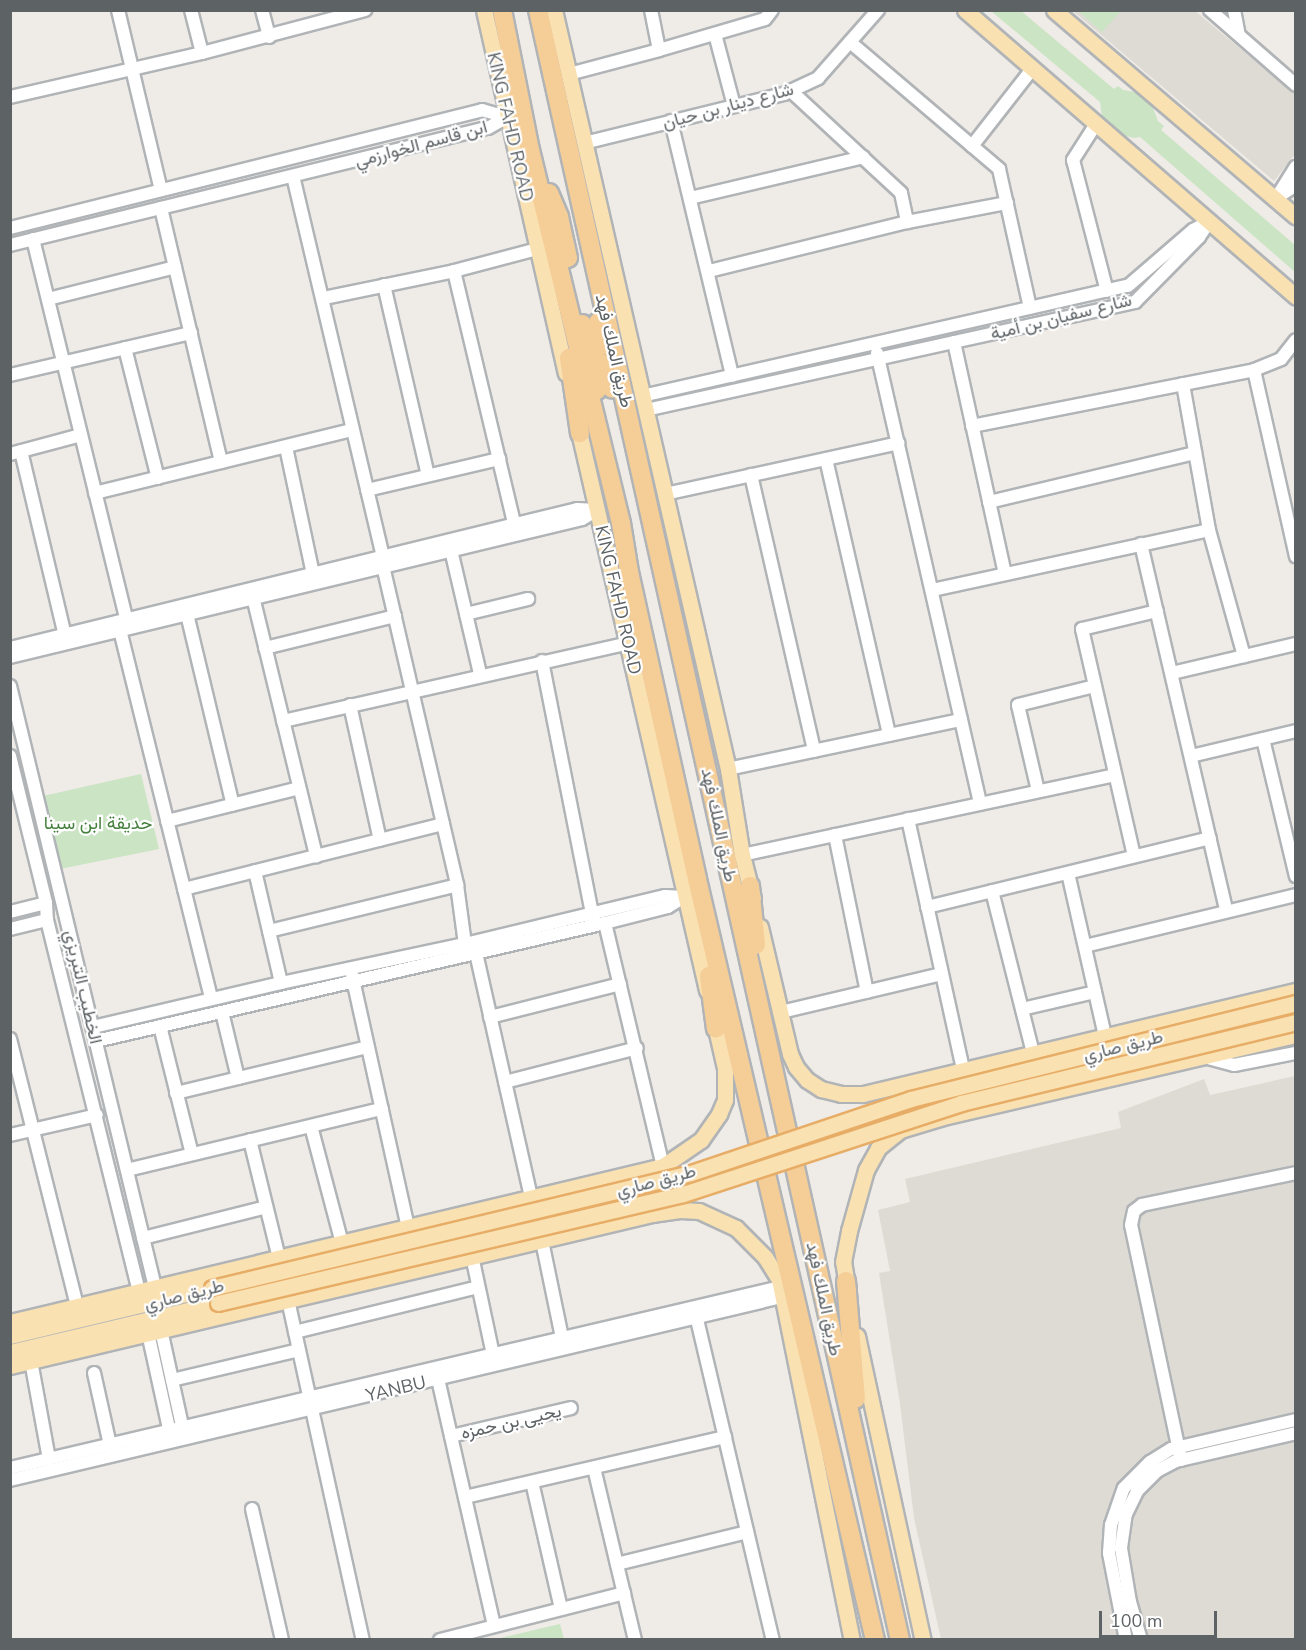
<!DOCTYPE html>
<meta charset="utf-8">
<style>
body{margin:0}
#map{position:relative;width:1306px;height:1650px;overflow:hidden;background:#efebe6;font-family:"Nunito Sans",Vazirmatn,sans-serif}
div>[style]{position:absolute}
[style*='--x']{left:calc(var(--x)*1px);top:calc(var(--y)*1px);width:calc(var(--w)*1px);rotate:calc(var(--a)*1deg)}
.education>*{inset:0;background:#dedbd4}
.green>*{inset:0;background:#cae4c4}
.roads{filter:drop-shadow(2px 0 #b1b4b7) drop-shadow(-2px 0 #b1b4b7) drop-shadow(0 2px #b1b4b7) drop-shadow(0 -2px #b1b4b7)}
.minor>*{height:12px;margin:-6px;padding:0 6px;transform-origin:6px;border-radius:6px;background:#fff}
.major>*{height:15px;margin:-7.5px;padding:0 7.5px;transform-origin:7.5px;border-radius:7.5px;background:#f9e1b1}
.highway>*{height:18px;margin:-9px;padding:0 9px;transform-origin:9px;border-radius:9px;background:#f5cd97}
.bridges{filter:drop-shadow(2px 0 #e7ad67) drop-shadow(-2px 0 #e7ad67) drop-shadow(0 2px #e7ad67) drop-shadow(0 -2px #e7ad67)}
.major-bridge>*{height:15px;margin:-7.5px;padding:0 7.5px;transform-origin:7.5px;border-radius:7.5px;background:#f9e1b1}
span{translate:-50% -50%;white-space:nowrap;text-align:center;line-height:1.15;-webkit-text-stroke:4.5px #fff;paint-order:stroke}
.street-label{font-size:18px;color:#5d6265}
.park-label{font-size:18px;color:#437f3b}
.frame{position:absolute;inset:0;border:12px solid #5d6265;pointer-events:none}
.scale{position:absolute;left:1099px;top:1611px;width:118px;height:27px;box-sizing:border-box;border:3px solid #5d6265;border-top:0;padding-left:8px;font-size:18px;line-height:21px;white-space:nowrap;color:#5d6265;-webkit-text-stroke:4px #fff;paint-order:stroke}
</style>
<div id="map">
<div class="education">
<div style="clip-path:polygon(1073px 11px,1195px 11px,1295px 94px,1295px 154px,1274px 181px)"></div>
<div style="clip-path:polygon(1295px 1076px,1295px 1639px,941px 1639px,914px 1518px,900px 1404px,879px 1273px,890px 1271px,878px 1210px,910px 1202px,905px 1179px,1121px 1128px,1118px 1112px,1204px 1079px,1210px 1095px)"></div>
</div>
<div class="green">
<div style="clip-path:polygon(991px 11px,1021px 11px,1114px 89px,1118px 86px,1123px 90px,1140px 93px,1151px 103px,1158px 121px,1164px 126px,1161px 130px,1295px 245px,1295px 272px,1140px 137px,1134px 138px,1118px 134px,1103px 124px,1100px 102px)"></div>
<div style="clip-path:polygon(1078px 11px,1121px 11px,1102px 32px)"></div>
<div style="clip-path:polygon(141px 774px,159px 849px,60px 869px,43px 796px)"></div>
<div style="clip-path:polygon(560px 1624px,564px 1639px,496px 1639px)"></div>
</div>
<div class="roads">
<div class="minor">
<div style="--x:118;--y:10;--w:185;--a:76.6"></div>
<div style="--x:191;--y:10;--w:44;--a:75.7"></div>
<div style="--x:262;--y:10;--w:28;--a:75"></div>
<div style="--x:1210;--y:10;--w:114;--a:41.1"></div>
<div style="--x:1234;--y:10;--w:25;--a:79"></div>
<div style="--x:715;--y:34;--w:74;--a:75.2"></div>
<div style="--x:850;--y:42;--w:196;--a:40.4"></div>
<div style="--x:999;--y:169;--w:142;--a:77.4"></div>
<div style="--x:659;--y:50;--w:110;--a:-16.3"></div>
<div style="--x:765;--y:19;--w:11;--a:-52"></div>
<div style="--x:569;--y:74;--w:93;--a:-14.9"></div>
<div style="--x:659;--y:50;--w:41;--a:-101.3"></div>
<div style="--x:791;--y:91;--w:150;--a:42.8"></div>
<div style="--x:901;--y:193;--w:30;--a:78"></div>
<div style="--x:10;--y:97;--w:197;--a:-12.9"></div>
<div style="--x:202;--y:53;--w:169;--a:-14.8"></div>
<div style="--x:671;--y:121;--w:262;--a:76.5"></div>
<div style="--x:1096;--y:124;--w:43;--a:122.6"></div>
<div style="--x:1073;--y:160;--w:135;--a:75.5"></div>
<div style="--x:584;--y:143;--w:206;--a:-13.8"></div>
<div style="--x:784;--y:94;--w:38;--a:-25"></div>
<div style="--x:818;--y:78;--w:91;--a:-48.6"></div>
<div style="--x:972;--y:146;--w:99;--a:-52"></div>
<div style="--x:293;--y:176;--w:391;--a:76.7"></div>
<div style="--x:1278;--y:197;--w:22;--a:-34"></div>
<div style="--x:690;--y:198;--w:178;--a:-13.3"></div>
<div style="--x:1275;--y:200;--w:39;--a:-58"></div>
<div style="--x:161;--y:208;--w:261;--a:76.7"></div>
<div style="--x:10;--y:228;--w:487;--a:-14"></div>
<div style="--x:482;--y:110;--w:26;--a:16"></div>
<div style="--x:33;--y:239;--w:391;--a:76.2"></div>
<div style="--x:10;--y:245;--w:492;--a:-13.8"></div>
<div style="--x:488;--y:128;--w:22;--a:-30"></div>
<div style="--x:454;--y:271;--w:268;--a:76.6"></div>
<div style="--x:709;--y:271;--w:204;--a:-13.9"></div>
<div style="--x:907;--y:222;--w:102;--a:-10.8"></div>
<div style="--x:384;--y:285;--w:195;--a:77"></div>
<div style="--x:324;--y:298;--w:133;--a:-11.7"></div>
<div style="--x:454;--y:271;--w:86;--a:-14.8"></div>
<div style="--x:48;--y:299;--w:131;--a:-14.1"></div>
<div style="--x:954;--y:342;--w:237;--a:77.6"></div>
<div style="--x:125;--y:348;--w:134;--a:75.8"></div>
<div style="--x:877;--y:353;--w:462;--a:77.1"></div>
<div style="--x:1254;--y:370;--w:191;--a:77.3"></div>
<div style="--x:10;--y:375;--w:186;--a:-13.1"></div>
<div style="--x:1183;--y:384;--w:148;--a:79.9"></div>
<div style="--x:1209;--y:530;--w:131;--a:74.5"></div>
<div style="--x:642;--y:396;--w:498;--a:-12.8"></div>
<div style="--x:1128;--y:286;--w:86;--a:-40.7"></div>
<div style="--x:1193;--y:230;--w:17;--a:-28"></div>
<div style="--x:646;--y:410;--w:501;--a:-12.45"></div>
<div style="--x:1135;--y:302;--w:91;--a:-45.4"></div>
<div style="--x:1199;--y:237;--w:18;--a:-56"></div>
<div style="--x:972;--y:426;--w:288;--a:-11.2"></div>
<div style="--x:1254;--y:370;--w:29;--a:-22"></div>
<div style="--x:1281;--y:359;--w:24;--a:-52"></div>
<div style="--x:286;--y:447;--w:130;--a:78"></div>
<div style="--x:21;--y:451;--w:189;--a:76.6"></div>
<div style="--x:10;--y:454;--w:73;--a:-15"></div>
<div style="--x:826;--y:459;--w:283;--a:77.1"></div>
<div style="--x:751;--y:475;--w:283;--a:77.1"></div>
<div style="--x:367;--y:490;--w:136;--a:-13.2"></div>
<div style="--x:95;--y:493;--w:265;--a:-13.8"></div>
<div style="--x:665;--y:494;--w:239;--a:-12.3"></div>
<div style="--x:989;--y:502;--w:212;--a:-13.4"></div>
<div style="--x:1141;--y:544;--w:376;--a:76.9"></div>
<div style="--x:451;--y:550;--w:127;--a:76.8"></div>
<div style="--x:383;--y:566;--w:327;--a:76.9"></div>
<div style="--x:457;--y:885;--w:60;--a:82.3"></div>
<div style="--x:932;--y:590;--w:283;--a:-12.2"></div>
<div style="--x:253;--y:597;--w:267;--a:76.3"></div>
<div style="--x:187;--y:614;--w:196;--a:76.5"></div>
<div style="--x:466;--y:614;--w:64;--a:-13.6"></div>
<div style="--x:120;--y:630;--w:380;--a:76.1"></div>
<div style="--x:10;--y:648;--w:584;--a:-13.77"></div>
<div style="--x:577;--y:509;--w:20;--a:3"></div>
<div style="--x:265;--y:648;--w:134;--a:-13.8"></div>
<div style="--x:10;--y:657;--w:588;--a:-13.56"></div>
<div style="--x:582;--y:519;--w:17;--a:-31"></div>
<div style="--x:542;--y:661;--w:262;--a:78.8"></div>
<div style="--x:1172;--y:673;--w:127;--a:-13.2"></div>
<div style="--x:10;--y:686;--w:618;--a:76.44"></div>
<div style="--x:350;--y:705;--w:138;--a:77.5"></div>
<div style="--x:283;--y:721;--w:354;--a:-12.7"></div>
<div style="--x:1263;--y:739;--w:141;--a:76.5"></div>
<div style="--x:10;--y:756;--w:151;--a:76.2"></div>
<div style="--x:46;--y:903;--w:17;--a:87"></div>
<div style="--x:47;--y:920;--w:382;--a:76.1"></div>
<div style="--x:1191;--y:756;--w:108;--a:-13.4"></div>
<div style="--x:728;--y:769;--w:238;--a:-11.9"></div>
<div style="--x:1038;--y:791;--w:88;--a:-103.1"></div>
<div style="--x:1018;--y:705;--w:79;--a:-13.9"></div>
<div style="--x:908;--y:819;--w:257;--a:77.6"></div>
<div style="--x:167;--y:821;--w:136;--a:-14"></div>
<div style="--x:835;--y:835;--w:160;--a:78.5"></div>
<div style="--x:742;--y:855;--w:381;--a:-12.1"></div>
<div style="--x:1134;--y:856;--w:233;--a:-102.9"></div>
<div style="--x:1082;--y:629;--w:77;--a:-13.5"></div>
<div style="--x:255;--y:871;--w:115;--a:76.9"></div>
<div style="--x:1068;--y:873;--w:167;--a:77.2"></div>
<div style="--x:184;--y:889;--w:267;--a:-14.1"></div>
<div style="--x:992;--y:891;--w:167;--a:75.8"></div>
<div style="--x:927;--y:907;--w:291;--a:-13.7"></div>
<div style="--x:10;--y:912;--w:37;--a:-14"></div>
<div style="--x:605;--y:923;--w:250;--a:76.6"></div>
<div style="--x:10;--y:929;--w:38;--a:-14"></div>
<div style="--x:269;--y:931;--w:194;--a:-13.7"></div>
<div style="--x:1085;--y:946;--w:217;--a:-13.6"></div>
<div style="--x:476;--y:953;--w:250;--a:77.3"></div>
<div style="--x:352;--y:975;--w:258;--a:77.5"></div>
<div style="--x:1022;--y:1009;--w:75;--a:-13.1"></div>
<div style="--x:222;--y:1012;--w:68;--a:76.4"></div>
<div style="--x:781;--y:1012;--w:165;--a:-13.3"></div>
<div style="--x:490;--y:1017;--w:134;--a:-14.2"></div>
<div style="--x:160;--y:1026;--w:132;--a:76"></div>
<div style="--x:93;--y:1027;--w:193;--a:-13.2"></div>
<div style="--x:281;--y:983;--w:188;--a:-12"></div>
<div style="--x:465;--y:944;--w:206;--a:-13.5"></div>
<div style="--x:665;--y:896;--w:19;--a:3"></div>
<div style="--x:10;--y:1039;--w:275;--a:75.9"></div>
<div style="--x:96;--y:1041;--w:522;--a:-13.05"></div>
<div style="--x:605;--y:923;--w:65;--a:-14.3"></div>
<div style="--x:668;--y:907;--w:19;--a:-32"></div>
<div style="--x:1204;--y:1057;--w:31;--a:15"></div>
<div style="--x:1234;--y:1065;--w:63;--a:-11"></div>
<div style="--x:505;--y:1082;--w:136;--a:-14.4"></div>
<div style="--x:176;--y:1093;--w:197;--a:-13.5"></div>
<div style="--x:311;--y:1126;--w:121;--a:75.2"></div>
<div style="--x:10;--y:1135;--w:89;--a:-12.9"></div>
<div style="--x:250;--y:1140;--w:122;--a:76.2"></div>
<div style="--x:127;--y:1170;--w:262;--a:-13.5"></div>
<div style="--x:143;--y:1238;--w:127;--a:-14.1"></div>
<div style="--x:542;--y:1241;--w:99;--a:78.3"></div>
<div style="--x:472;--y:1256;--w:101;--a:78"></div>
<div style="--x:288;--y:1300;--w:348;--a:77.6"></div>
<div style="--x:695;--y:1311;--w:338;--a:76.7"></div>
<div style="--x:161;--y:1330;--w:107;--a:77.6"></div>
<div style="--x:295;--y:1332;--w:188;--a:-13.8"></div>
<div style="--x:148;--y:1333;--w:107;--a:77.6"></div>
<div style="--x:31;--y:1361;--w:100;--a:79.6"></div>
<div style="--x:94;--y:1373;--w:74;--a:77.5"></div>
<div style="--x:438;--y:1379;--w:253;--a:77.2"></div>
<div style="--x:172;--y:1380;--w:130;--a:-13.3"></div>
<div style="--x:451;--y:1436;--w:123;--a:-13.1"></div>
<div style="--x:1181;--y:1460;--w:240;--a:-102"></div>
<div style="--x:1131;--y:1225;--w:14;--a:-78"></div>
<div style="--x:1134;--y:1211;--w:10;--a:-37"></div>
<div style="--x:1142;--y:1205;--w:157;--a:-11.7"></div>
<div style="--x:10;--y:1468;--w:791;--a:-13.23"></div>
<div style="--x:594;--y:1468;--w:177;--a:76.6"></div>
<div style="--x:10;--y:1480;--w:793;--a:-13.34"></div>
<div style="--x:532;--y:1482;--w:130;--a:77.1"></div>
<div style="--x:465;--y:1497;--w:267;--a:-13"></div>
<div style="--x:252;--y:1509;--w:134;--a:77.1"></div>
<div style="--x:617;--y:1564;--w:134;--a:-13.8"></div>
<div style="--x:440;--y:1640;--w:190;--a:-14.3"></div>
<div style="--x:1126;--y:1640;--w:89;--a:-101.1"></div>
<div style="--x:1109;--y:1553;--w:28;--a:-86"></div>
<div style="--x:1111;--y:1525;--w:39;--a:-71"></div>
<div style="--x:1124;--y:1488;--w:37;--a:-45"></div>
<div style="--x:1150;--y:1462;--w:25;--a:-32"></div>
<div style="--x:1171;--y:1449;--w:128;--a:-13.1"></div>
<div style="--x:1141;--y:1640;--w:40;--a:-106"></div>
<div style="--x:1130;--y:1602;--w:55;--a:-99.5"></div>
<div style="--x:1121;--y:1548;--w:34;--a:-82"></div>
<div style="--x:1126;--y:1514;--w:25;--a:-64"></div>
<div style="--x:1137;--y:1491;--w:28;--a:-45"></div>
<div style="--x:1157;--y:1471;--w:21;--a:-28"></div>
<div style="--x:1176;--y:1461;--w:123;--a:-13.1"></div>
</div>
<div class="major">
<div style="--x:484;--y:10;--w:372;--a:77.3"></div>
<div style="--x:554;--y:10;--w:779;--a:77.09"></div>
<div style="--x:728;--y:769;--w:87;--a:80.8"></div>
<div style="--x:742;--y:855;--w:44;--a:75.7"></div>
<div style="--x:965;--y:10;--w:438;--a:40.9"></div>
<div style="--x:1054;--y:10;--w:318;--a:40.5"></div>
<div style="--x:577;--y:423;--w:582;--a:77.09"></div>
<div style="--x:760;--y:927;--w:130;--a:76.7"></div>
<div style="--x:790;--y:1054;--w:14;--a:65"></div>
<div style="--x:796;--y:1067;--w:17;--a:50"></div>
<div style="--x:807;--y:1080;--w:17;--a:33"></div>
<div style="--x:821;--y:1089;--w:21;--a:14"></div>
<div style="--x:841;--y:1094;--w:22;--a:0"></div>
<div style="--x:863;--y:1094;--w:445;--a:-13.4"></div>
<div style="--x:848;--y:1292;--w:30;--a:-99"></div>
<div style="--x:843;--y:1262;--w:32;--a:-79"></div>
<div style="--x:849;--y:1231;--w:63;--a:-74.4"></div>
<div style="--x:866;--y:1170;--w:25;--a:-61"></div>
<div style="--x:878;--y:1148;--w:28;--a:-39"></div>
<div style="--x:900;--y:1130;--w:45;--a:-16.8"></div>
<div style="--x:943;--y:1117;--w:362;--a:-13.1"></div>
<div style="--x:10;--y:1322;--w:671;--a:-13.44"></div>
<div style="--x:663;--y:1166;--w:46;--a:-34.4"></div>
<div style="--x:701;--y:1140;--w:32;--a:-55"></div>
<div style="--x:719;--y:1114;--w:15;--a:-67"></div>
<div style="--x:725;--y:1100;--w:32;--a:-90"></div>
<div style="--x:725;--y:1068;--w:49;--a:-102.9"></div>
<div style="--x:10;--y:1336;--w:208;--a:-13.4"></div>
<div style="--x:857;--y:1336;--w:311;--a:77.8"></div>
<div style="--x:10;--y:1352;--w:214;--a:-13.3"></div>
<div style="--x:10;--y:1366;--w:660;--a:-13.32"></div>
<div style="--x:652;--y:1214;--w:28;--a:-8"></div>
<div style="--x:680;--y:1210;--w:19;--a:3"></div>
<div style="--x:699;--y:1211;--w:41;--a:24.7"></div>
<div style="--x:736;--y:1228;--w:41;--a:45"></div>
<div style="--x:765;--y:1257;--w:26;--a:58"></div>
<div style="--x:779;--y:1279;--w:368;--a:78.6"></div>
</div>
<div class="highway">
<div style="--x:502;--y:10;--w:143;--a:78.7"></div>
<div style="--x:530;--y:150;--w:384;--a:76.3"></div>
<div style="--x:621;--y:523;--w:50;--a:80.7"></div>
<div style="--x:629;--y:572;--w:314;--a:77.5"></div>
<div style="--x:697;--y:879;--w:782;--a:76.84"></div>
<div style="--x:538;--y:10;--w:1670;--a:77.48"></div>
<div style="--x:549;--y:193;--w:26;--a:67"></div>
<div style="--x:559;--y:217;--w:42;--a:77.6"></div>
<div style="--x:582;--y:324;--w:27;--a:70"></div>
<div style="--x:591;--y:349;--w:7;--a:-8"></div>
<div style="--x:598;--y:348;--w:5;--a:-68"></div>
<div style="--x:600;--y:343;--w:21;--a:-95"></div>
<div style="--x:569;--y:358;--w:76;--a:81.7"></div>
<div style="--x:597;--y:390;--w:20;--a:-99"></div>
<div style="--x:594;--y:370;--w:7;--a:-63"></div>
<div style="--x:597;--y:364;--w:6;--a:0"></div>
<div style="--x:603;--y:364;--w:9;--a:54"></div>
<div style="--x:608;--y:371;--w:18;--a:77"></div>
<div style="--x:750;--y:886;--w:59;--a:84.2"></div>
<div style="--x:709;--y:976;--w:53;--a:82.5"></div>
<div style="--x:846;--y:1281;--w:118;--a:85.2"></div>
</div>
</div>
<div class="bridges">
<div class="major-bridge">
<div style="--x:212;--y:1288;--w:493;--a:-13.5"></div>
<div style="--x:691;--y:1173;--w:232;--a:-18.6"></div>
<div style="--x:911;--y:1099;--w:397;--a:-14"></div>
<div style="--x:218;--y:1303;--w:478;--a:-13.2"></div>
<div style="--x:683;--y:1194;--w:293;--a:-18.1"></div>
<div style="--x:961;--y:1103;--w:345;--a:-13.6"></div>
</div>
</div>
<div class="street-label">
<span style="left:728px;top:106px;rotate:-15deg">شارع دينار بن حيان</span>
<span style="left:510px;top:127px;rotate:77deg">KING FAHD ROAD</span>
<span style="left:421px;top:144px;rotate:-15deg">ابن قاسم الخوارزمي</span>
<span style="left:1061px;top:317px;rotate:-14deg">شارع سفيان بن أمية</span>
<span style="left:614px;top:351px;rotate:77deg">طريق الملك فهد</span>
<span style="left:618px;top:600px;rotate:77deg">KING FAHD ROAD</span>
<span style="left:719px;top:825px;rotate:78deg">طريق الملك فهد</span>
<span style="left:83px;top:987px;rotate:77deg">الخطيب التبريزي</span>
<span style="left:1123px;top:1046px;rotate:-14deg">طريق صاري</span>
<span style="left:656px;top:1181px;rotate:-15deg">طريق صاري</span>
<span style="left:184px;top:1295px;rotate:-14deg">طريق صاري</span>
<span style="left:824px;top:1299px;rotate:78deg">طريق الملك فهد</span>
<span style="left:396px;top:1389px;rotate:-13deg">YANBU</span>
<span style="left:511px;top:1422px;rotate:-13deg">يحيى بن حمزه</span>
</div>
<div class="park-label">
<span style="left:98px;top:823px">حديقة ابن سينا</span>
</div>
<div class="frame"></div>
<div class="scale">100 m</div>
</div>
